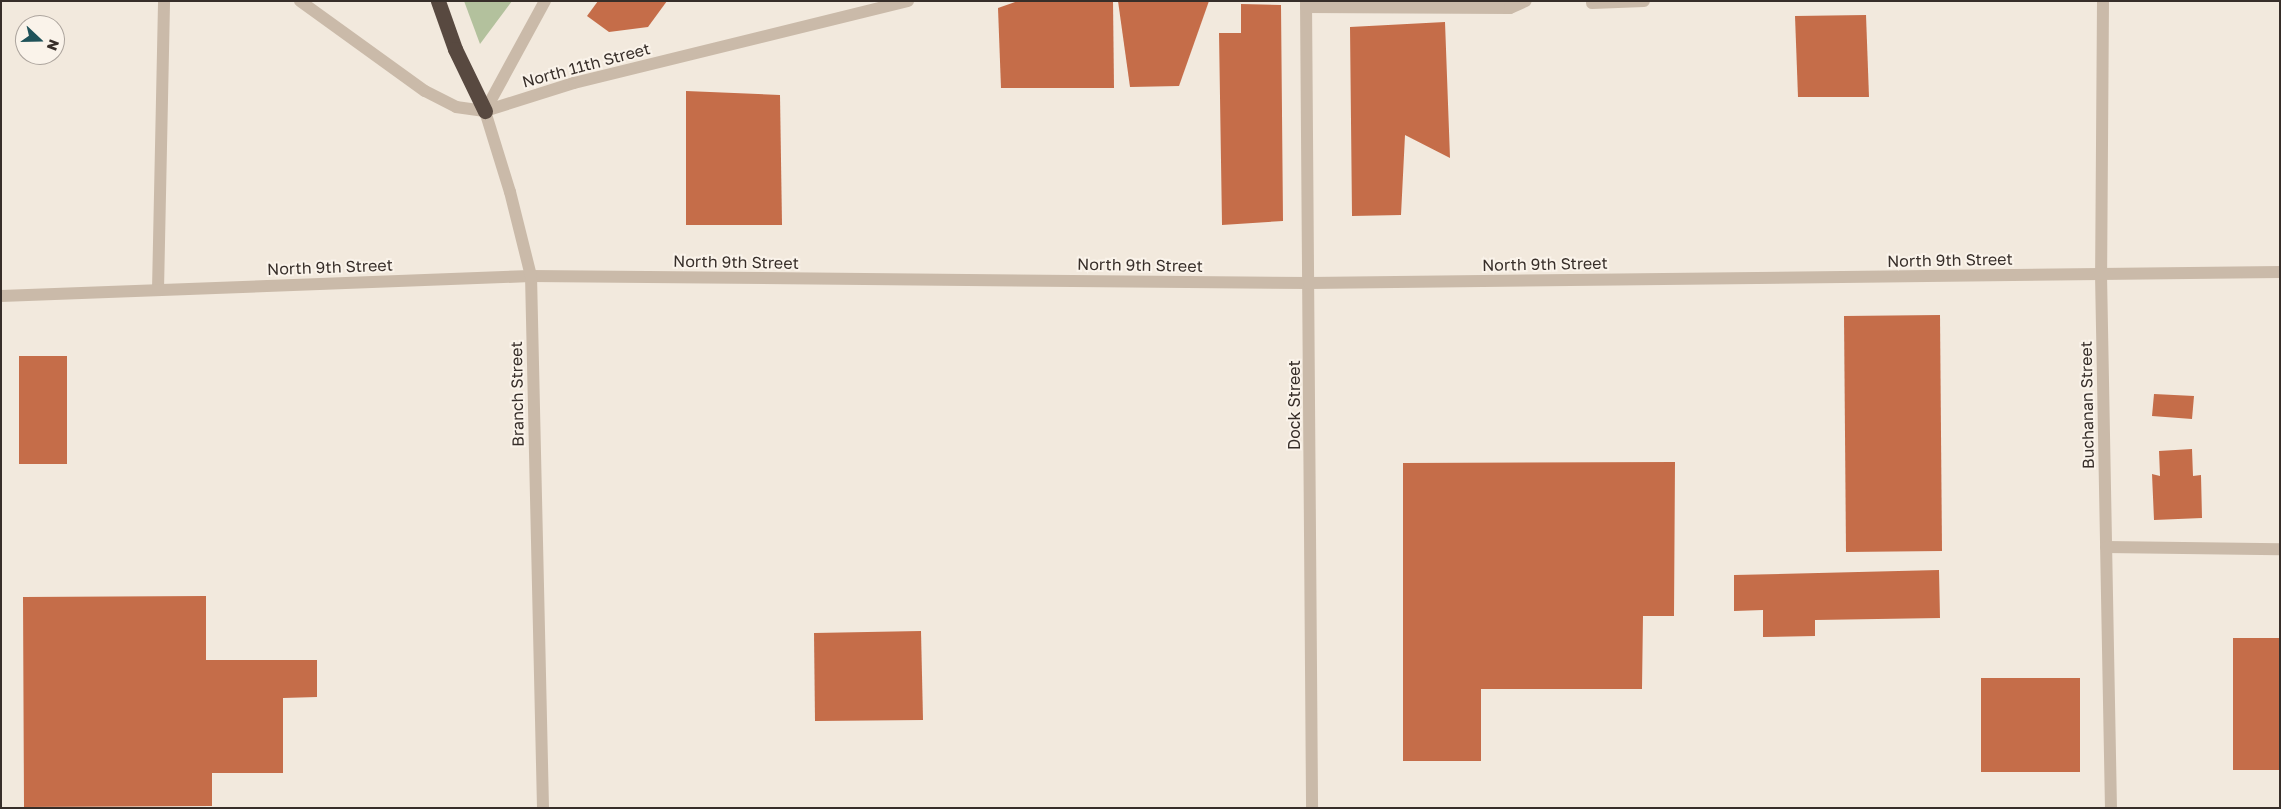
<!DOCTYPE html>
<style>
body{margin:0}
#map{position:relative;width:2281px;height:809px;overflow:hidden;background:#f2e9dd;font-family:"Golos Text",sans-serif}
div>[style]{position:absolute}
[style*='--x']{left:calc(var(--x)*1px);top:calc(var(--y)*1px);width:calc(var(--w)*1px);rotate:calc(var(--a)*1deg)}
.green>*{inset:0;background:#b3c19d}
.building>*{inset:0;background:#c56d49}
.minor>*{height:12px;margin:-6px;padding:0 6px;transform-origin:6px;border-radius:6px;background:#cabaa9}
.highway>*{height:15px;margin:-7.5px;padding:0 7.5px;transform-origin:7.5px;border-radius:7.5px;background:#584940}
span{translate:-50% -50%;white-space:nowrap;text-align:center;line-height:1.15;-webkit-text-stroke:4px #faf3ea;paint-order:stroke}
.street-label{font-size:16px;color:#372e29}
.frame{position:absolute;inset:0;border:2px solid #372e29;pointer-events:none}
.north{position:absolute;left:15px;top:15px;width:50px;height:50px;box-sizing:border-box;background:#faf3ea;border:1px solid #aca49d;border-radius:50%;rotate:111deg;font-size:14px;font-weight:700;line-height:20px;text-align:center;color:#372e29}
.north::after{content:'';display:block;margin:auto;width:18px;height:22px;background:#1f5259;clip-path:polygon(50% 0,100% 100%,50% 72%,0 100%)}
</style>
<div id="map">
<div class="green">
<div style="clip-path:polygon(464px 1px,512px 1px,480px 44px)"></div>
</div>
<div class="building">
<div style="clip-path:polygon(598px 1px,667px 1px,648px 27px,609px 32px,587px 16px)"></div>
<div style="clip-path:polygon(1018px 1px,1113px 1px,1114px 88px,1001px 88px,998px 8px)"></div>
<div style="clip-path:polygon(1118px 1px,1209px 1px,1179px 86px,1130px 87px)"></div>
<div style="clip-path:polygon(1241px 4px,1281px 5px,1283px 221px,1222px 225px,1219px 33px,1241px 33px)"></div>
<div style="clip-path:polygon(1866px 15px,1869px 97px,1798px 97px,1795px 16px)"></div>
<div style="clip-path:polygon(1445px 22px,1450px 158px,1405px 135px,1401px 215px,1352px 216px,1350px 27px)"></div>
<div style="clip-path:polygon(686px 91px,780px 95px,782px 225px,686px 225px)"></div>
<div style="clip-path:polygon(1940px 315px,1942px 551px,1846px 552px,1844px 316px)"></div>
<div style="clip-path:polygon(19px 356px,67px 356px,67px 464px,19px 464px)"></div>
<div style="clip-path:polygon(2154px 394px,2194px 396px,2192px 419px,2152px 416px)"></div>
<div style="clip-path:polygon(2192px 449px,2193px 476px,2201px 475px,2202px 518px,2154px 520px,2152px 474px,2160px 476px,2159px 451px)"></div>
<div style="clip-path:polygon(1675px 462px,1674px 616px,1643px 616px,1642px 689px,1481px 689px,1481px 761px,1403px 761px,1403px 463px)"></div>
<div style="clip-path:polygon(1939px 570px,1940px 618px,1815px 620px,1815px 636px,1763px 637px,1763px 610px,1734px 611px,1734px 575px)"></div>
<div style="clip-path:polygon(206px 596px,206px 660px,317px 660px,317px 697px,283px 698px,283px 773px,212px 773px,212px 806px,24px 807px,23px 597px)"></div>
<div style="clip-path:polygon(921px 631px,923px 720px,815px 721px,814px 633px)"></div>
<div style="clip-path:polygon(2233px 638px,2280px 638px,2280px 770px,2233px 770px)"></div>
<div style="clip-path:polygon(1981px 678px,2080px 678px,2080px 772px,1981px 772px)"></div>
</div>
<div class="minor">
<div style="--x:300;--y:1;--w:154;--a:35.8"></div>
<div style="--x:425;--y:91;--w:35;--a:27"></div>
<div style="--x:456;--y:107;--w:29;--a:8"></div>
<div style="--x:485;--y:111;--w:93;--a:-17.5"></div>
<div style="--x:574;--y:83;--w:344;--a:-13.8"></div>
<div style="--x:1306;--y:1;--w:807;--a:89.57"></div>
<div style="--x:2103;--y:1;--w:273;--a:90.4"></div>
<div style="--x:2101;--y:274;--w:534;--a:88.93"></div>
<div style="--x:1592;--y:3;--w:52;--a:-2.2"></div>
<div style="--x:1306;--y:7;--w:204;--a:0.3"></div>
<div style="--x:1510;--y:8;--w:17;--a:-24"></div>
<div style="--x:158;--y:290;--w:289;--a:-88.8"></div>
<div style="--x:1;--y:296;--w:530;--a:-2.16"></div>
<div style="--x:531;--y:276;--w:778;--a:0.52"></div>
<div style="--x:1309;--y:283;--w:971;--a:-0.65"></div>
<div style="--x:2106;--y:547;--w:174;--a:0.7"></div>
<div style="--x:543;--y:808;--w:532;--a:-91.29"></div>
<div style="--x:531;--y:276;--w:87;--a:-104"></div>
<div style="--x:510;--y:192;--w:85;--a:-107.2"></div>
<div style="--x:485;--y:111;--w:125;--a:-61.4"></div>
</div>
<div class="highway">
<div style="--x:438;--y:1;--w:51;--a:70.5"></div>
<div style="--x:455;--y:49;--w:69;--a:64.2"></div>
</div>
<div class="street-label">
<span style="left:586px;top:65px;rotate:-15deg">North 11th Street</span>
<span style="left:1950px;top:260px;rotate:-1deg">North 9th Street</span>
<span style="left:736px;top:262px;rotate:1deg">North 9th Street</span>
<span style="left:1545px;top:264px;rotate:-1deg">North 9th Street</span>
<span style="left:1140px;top:265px;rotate:1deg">North 9th Street</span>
<span style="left:330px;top:267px;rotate:-2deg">North 9th Street</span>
<span style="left:517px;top:394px;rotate:-91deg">Branch Street</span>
<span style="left:1294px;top:405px;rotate:-90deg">Dock Street</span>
<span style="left:2087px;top:405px;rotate:-91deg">Buchanan Street</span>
</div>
<div class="frame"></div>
<div class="north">N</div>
</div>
